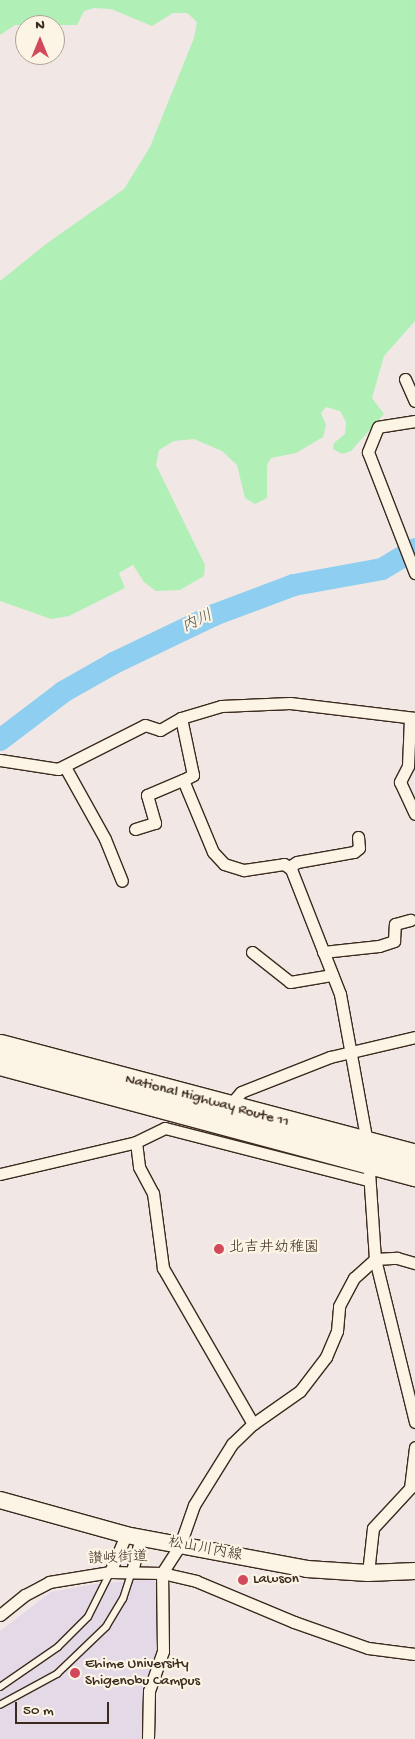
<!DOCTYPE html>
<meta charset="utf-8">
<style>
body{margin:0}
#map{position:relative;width:415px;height:1739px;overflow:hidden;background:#f1e8e5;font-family:"Gochi Hand","Klee One",sans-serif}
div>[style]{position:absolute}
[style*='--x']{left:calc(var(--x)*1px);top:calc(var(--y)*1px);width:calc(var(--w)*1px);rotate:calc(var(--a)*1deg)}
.built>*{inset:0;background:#e4d9e6}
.green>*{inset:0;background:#b0f0b7}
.river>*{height:22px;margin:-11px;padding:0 11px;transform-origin:11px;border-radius:11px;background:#8ecef0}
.roads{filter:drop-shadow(1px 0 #3b2a1e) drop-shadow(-1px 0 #3b2a1e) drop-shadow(0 1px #3b2a1e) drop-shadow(0 -1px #3b2a1e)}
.lane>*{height:5.5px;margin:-2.75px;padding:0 2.75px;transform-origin:2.75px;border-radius:2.75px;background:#fcf5e5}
.street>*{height:11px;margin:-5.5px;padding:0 5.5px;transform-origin:5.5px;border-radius:5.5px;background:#fcf5e5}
.secondary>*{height:16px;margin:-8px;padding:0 8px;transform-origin:8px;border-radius:8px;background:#fcf5e5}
.highway>*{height:21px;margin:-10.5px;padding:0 10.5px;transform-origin:10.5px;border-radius:10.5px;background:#fcf5e5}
.dots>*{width:14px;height:14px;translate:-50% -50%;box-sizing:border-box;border:2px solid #fcf5e5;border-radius:50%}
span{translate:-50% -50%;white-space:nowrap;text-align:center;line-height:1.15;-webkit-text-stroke:4.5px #fcf5e5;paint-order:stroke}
.street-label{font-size:15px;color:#3b2a1e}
.poi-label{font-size:15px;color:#3b2a1e}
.left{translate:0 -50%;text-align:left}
.water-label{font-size:16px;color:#505352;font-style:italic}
.north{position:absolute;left:15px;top:15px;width:50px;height:50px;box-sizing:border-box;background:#fcf5e5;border:1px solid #afa495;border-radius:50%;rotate:0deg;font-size:14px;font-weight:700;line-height:20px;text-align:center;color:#3b2a1e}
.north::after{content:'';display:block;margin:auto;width:18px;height:22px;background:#d1495b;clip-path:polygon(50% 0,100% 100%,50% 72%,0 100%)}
.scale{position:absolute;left:15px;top:1702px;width:94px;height:22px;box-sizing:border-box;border:2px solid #3b2a1e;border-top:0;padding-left:6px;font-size:15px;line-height:18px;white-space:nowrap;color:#3b2a1e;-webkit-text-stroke:4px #fcf5e5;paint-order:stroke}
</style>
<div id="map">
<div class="built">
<div style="clip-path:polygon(153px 1579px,158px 1586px,156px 1652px,143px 1693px,142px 1739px,0 1739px,0 1631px,51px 1592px,95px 1584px)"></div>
</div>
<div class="green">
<div style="clip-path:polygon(0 0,415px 0,415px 321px,384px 356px,372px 398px,384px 414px,351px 451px,342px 454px,333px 449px,334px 443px,345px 434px,346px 422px,340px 411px,326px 407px,321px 413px,326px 425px,323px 437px,296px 453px,271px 458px,267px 465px,267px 498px,255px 504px,245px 498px,237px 465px,222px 451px,194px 439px,174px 441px,159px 450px,156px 465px,205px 565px,204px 576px,180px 590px,156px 591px,144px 582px,133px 565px,119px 573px,125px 588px,69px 616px,51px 619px,0 601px,0 281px,46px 244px,124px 189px,150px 147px,194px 38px,197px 22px,187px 13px,173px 13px,152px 26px,111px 9px,94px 8px,84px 11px,77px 25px,15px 25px,0 35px)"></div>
</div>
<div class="river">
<div style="--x:0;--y:740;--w:79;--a:-37.3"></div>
<div style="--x:63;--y:692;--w:59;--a:-29.6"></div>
<div style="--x:114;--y:663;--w:111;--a:-25.6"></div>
<div style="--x:214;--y:615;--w:85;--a:-20.6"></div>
<div style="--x:294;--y:585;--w:89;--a:-10.3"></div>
<div style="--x:382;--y:569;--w:39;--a:-31"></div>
</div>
<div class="roads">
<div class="lane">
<div style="--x:0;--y:1687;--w:70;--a:-34.6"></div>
<div style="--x:58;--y:1647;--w:42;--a:-45"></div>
<div style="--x:88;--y:1617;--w:49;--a:-63.4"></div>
<div style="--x:0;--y:1705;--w:65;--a:-28.5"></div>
<div style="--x:57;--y:1674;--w:68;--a:-43.8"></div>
<div style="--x:106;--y:1627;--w:33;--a:-59"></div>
<div style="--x:123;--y:1599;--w:29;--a:-72"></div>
</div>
<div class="street">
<div style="--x:405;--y:379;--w:24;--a:66"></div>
<div style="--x:415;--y:421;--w:37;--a:171"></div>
<div style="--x:378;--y:427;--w:27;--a:112"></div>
<div style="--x:368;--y:452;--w:130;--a:68.8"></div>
<div style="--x:181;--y:718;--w:58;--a:78.1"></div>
<div style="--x:193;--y:775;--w:11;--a:153"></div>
<div style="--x:183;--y:780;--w:78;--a:67.4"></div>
<div style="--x:213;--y:852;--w:16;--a:47"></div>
<div style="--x:224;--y:864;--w:21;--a:17"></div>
<div style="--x:244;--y:870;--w:40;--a:-8.5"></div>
<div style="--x:284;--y:864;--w:9;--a:36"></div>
<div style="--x:291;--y:869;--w:134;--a:68.6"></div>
<div style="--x:340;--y:994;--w:150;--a:79.7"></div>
<div style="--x:367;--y:1142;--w:117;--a:86.1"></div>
<div style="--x:375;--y:1259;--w:168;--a:76.2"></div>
<div style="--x:410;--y:718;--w:48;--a:92.4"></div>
<div style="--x:408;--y:766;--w:18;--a:117"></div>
<div style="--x:400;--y:782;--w:35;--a:65"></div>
<div style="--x:0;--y:760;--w:59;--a:8.8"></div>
<div style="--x:58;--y:769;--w:97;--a:-26.8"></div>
<div style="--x:145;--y:725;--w:16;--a:18"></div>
<div style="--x:160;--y:730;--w:24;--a:-30"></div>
<div style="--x:181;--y:718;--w:42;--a:-16.7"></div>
<div style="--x:221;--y:706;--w:69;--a:-2.5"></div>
<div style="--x:290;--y:703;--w:126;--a:6.8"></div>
<div style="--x:65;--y:767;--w:82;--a:60.9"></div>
<div style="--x:105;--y:839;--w:45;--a:68"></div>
<div style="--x:135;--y:829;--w:21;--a:-17"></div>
<div style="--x:155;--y:823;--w:29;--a:-106"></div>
<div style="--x:147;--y:795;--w:39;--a:-23"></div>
<div style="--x:289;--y:867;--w:9;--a:-32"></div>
<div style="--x:297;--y:862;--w:58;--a:-10"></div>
<div style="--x:354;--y:852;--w:6;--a:-39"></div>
<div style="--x:359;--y:848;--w:11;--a:-95"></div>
<div style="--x:252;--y:952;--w:48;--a:38.3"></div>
<div style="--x:290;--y:982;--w:43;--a:-9.5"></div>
<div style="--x:323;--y:952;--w:56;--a:-6.1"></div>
<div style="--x:379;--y:946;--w:16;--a:-18"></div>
<div style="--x:394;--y:941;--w:17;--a:-87"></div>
<div style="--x:395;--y:924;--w:16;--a:-15"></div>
<div style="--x:229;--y:1106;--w:18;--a:-49"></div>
<div style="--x:241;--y:1092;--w:96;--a:-21.5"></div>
<div style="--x:330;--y:1057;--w:87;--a:-13.2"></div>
<div style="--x:136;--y:1142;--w:25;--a:83"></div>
<div style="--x:139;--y:1167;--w:30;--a:62"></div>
<div style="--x:153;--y:1193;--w:76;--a:82.4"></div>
<div style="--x:163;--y:1268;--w:180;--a:60"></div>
<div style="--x:0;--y:1174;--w:140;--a:-13.2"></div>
<div style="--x:136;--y:1142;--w:32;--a:-26"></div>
<div style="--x:165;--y:1128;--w:209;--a:14.4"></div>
<div style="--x:132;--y:1571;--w:34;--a:-75"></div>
<div style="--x:110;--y:1572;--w:40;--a:-66.6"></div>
<div style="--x:368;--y:1573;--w:45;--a:-83.7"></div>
<div style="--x:373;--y:1528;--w:54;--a:-47.2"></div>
<div style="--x:410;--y:1488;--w:41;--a:-83"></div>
<div style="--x:0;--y:1615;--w:32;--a:-39"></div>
<div style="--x:25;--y:1595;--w:27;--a:-28"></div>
<div style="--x:49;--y:1582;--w:62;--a:-9.3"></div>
<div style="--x:110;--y:1572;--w:52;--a:1.1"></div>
<div style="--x:162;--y:1573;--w:35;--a:13"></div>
<div style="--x:196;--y:1581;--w:106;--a:22.7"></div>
<div style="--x:294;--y:1622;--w:78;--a:19.4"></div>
<div style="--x:368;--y:1648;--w:47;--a:7.3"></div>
<div style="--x:148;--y:1739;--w:48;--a:-88.8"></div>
<div style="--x:149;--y:1691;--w:42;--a:-70.7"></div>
<div style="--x:163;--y:1651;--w:78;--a:-90.7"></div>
<div style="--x:162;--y:1573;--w:33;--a:-57"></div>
<div style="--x:180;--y:1545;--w:42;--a:-70.7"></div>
<div style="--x:194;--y:1505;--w:72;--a:-58.1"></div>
<div style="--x:232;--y:1444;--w:29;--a:-44"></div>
<div style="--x:253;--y:1424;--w:57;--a:-35.1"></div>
<div style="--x:300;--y:1391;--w:43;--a:-52.6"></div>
<div style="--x:326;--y:1357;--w:28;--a:-67"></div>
<div style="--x:337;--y:1331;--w:25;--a:-85"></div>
<div style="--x:339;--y:1306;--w:32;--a:-62"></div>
<div style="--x:354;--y:1278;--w:28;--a:-42"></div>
<div style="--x:375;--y:1259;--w:22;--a:-3"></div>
<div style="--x:397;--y:1258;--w:19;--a:16"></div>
</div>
<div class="secondary">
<div style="--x:0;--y:1500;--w:131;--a:15.5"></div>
<div style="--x:126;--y:1535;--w:184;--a:10.6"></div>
<div style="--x:307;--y:1569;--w:61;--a:3.8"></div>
<div style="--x:368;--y:1573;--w:47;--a:-2.4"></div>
</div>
<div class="highway">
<div style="--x:0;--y:1045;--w:429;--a:14.8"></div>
<div style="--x:0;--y:1064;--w:430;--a:15"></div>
</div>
</div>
<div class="dots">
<div style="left:219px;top:1249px;background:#d1495b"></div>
<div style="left:243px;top:1580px;background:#d1495b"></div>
<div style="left:75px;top:1673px;background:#d1495b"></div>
</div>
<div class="street-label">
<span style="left:207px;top:1101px;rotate:15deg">National Highway Route 11</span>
<span style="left:205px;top:1550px;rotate:11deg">松山川内線</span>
<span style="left:118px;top:1559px;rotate:-2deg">讃岐街道</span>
</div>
<div class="poi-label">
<span class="left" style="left:229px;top:1249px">北吉井幼稚園</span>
<span class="left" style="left:253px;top:1580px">Lawson</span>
<span class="left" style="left:85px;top:1673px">Ehime University<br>Shigenobu Campus</span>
</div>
<div class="water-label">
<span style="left:198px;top:623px;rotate:-25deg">内川</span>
</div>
<div class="north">N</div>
<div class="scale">50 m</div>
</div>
